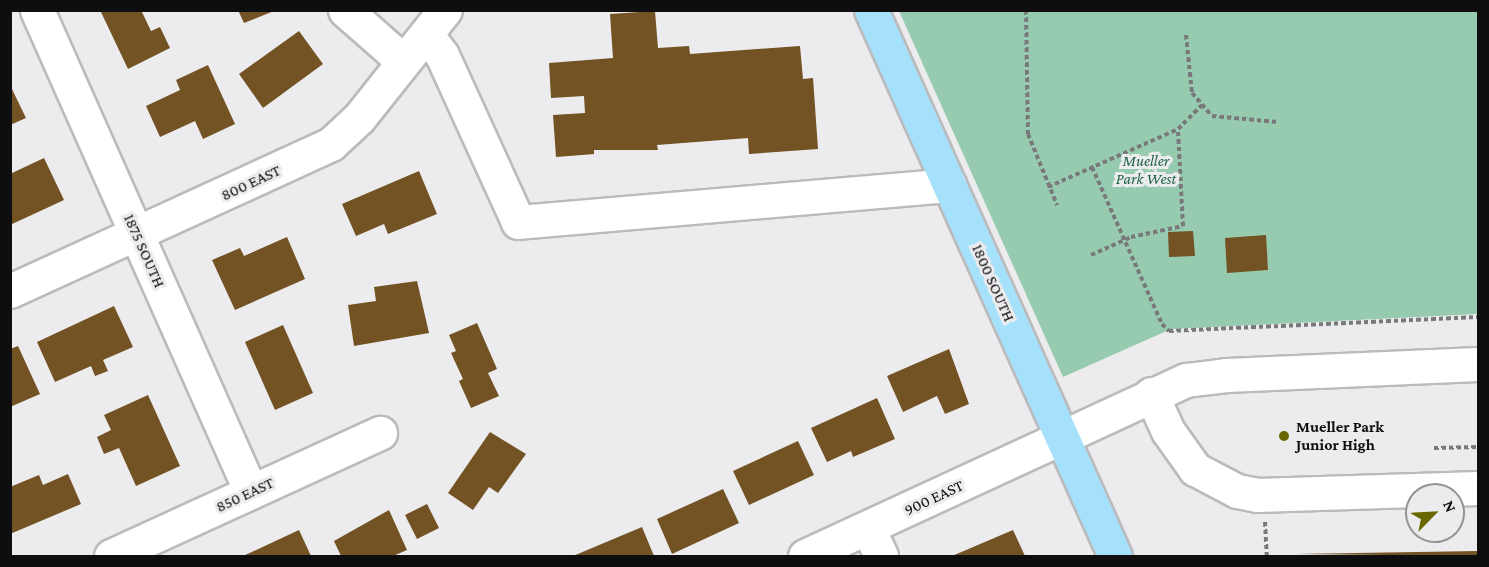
<!DOCTYPE html>
<style>
body{margin:0}
#map{position:relative;width:1489px;height:567px;overflow:hidden;background:#ececee;font-family:"Crimson Pro",serif}
div>[style]{position:absolute}
[style*='--x']{left:calc(var(--x)*1px);top:calc(var(--y)*1px);width:calc(var(--w)*1px);rotate:calc(var(--a)*1deg)}
.green>*{inset:0;background:#97cbaf}
.building>*{inset:0;background:#735223}
.path>*{height:4px;margin-top:-2px;transform-origin:0;background:repeating-linear-gradient(90deg,#79797b 0 4.5px,transparent 0 7.5px)}
.roads{filter:drop-shadow(2px 0 #bbbbbd) drop-shadow(-2px 0 #bbbbbd) drop-shadow(0 2px #bbbbbd) drop-shadow(0 -2px #bbbbbd)}
.minor>*{height:33px;margin:-16.5px;padding:0 16.5px;transform-origin:16.5px;border-radius:16.5px;background:#fff}
.major>*{height:33px;margin:-16.5px;padding:0 16.5px;transform-origin:16.5px;border-radius:16.5px;background:#a6e1fb}
.dots>*{width:16px;height:16px;translate:-50% -50%;box-sizing:border-box;border:3px solid #ececee;border-radius:50%}
span{translate:-50% -50%;white-space:nowrap;text-align:center;line-height:1.15;-webkit-text-stroke:6px #ececee;paint-order:stroke}
.park-label{font-size:16px;color:#1f6446;font-style:italic}
.street-label{font-size:16px;color:#0e0e0f}
.poi-label{font-size:16px;color:#0e0e0f;font-weight:700}
.left{translate:0 -50%;text-align:left}
.frame{position:absolute;inset:0;border:12px solid #0e0e0f;pointer-events:none}
.north{position:absolute;left:1405px;top:483px;width:60px;height:60px;box-sizing:border-box;background:#ececee;border:2px solid #939395;border-radius:50%;rotate:66deg;font-size:16px;font-weight:700;line-height:24px;text-align:center;color:#0e0e0f}
.north::after{content:'';display:block;margin:auto;width:21px;height:27px;background:#686700;clip-path:polygon(50% 0,100% 100%,50% 72%,0 100%)}
</style>
<div id="map">
<div class="green">
<div style="clip-path:polygon(899px 11px,1478px 11px,1478px 314px,1171px 329px,1063px 377px)"></div>
</div>
<div class="building">
<div style="clip-path:polygon(100px 10px,141px 10px,151px 31px,160px 27px,170px 48px,128px 69px)"></div>
<div style="clip-path:polygon(238px 10px,274px 10px,274px 11px,244px 23px)"></div>
<div style="clip-path:polygon(655px 11px,658px 48px,689px 46px,690px 54px,800px 46px,803px 79px,813px 78px,818px 149px,749px 154px,748px 138px,657px 145px,658px 150px,594px 150px,594px 154px,556px 157px,553px 115px,585px 113px,584px 96px,551px 98px,549px 63px,613px 58px,610px 14px)"></div>
<div style="clip-path:polygon(299px 31px,323px 64px,263px 108px,239px 74px)"></div>
<div style="clip-path:polygon(208px 65px,235px 124px,203px 139px,195px 121px,160px 137px,146px 106px,180px 90px,176px 80px)"></div>
<div style="clip-path:polygon(10px 85px,26px 118px,10px 125px)"></div>
<div style="clip-path:polygon(44px 158px,64px 200px,10px 225px,10px 174px)"></div>
<div style="clip-path:polygon(419px 171px,437px 214px,388px 234px,384px 224px,356px 236px,342px 204px)"></div>
<div style="clip-path:polygon(1193px 231px,1195px 256px,1169px 257px,1168px 232px)"></div>
<div style="clip-path:polygon(1266px 235px,1268px 270px,1227px 273px,1225px 238px)"></div>
<div style="clip-path:polygon(287px 237px,305px 279px,235px 310px,212px 260px,240px 248px,244px 256px)"></div>
<div style="clip-path:polygon(417px 281px,429px 333px,354px 346px,348px 305px,376px 301px,374px 287px)"></div>
<div style="clip-path:polygon(114px 306px,133px 347px,103px 360px,108px 371px,95px 376px,91px 366px,55px 382px,37px 342px)"></div>
<div style="clip-path:polygon(477px 323px,497px 369px,488px 373px,499px 396px,471px 408px,459px 381px,463px 379px,451px 353px,456px 351px,449px 335px)"></div>
<div style="clip-path:polygon(283px 325px,313px 393px,275px 410px,245px 342px)"></div>
<div style="clip-path:polygon(18px 346px,40px 394px,10px 407px,10px 349px)"></div>
<div style="clip-path:polygon(949px 349px,969px 404px,945px 414px,937px 396px,903px 412px,887px 376px)"></div>
<div style="clip-path:polygon(148px 395px,180px 466px,136px 486px,119px 448px,104px 454px,97px 437px,111px 430px,104px 415px)"></div>
<div style="clip-path:polygon(877px 398px,895px 439px,853px 457px,851px 451px,827px 462px,811px 428px)"></div>
<div style="clip-path:polygon(490px 432px,526px 454px,498px 493px,489px 487px,473px 510px,448px 493px)"></div>
<div style="clip-path:polygon(798px 441px,814px 475px,749px 505px,733px 471px)"></div>
<div style="clip-path:polygon(68px 474px,81px 504px,10px 534px,10px 487px,39px 475px,43px 485px)"></div>
<div style="clip-path:polygon(723px 489px,739px 523px,672px 554px,657px 519px)"></div>
<div style="clip-path:polygon(427px 504px,439px 528px,417px 539px,405px 515px)"></div>
<div style="clip-path:polygon(389px 510px,407px 550px,393px 556px,341px 556px,334px 541px)"></div>
<div style="clip-path:polygon(642px 527px,654px 556px,573px 556px)"></div>
<div style="clip-path:polygon(299px 530px,311px 556px,243px 556px)"></div>
<div style="clip-path:polygon(1013px 530px,1025px 556px,952px 556px)"></div>
<div style="clip-path:polygon(1478px 551px,1478px 556px,1295px 554px)"></div>
</div>
<div class="path">
<div style="--x:1026;--y:10;--w:124;--a:89.1"></div>
<div style="--x:1028;--y:134;--w:77;--a:67.8"></div>
<div style="--x:1186;--y:35;--w:58;--a:84.1"></div>
<div style="--x:1192;--y:93;--w:30;--a:49"></div>
<div style="--x:1212;--y:116;--w:66;--a:5.2"></div>
<div style="--x:1092;--y:167;--w:172;--a:66"></div>
<div style="--x:1162;--y:324;--w:10;--a:45"></div>
<div style="--x:1169;--y:331;--w:309;--a:-2.6"></div>
<div style="--x:1048;--y:187;--w:142;--a:-24"></div>
<div style="--x:1178;--y:129;--w:34;--a:-45"></div>
<div style="--x:1091;--y:255;--w:44;--a:-24.2"></div>
<div style="--x:1131;--y:237;--w:53;--a:-11.9"></div>
<div style="--x:1183;--y:226;--w:97;--a:-93"></div>
<div style="--x:1434;--y:448;--w:44;--a:-1.3"></div>
<div style="--x:1265;--y:522;--w:34;--a:87"></div>
</div>
<div class="roads">
<div class="minor">
<div style="--x:37;--y:10;--w:527;--a:66.06"></div>
<div style="--x:345;--y:10;--w:77;--a:41.3"></div>
<div style="--x:426;--y:34;--w:26;--a:53"></div>
<div style="--x:442;--y:55;--w:183;--a:65.5"></div>
<div style="--x:518;--y:222;--w:433;--a:-4.9"></div>
<div style="--x:10;--y:291;--w:353;--a:-24.6"></div>
<div style="--x:331;--y:144;--w:38;--a:-43"></div>
<div style="--x:359;--y:118;--w:138;--a:-51.5"></div>
<div style="--x:1151;--y:394;--w:41;--a:65.3"></div>
<div style="--x:1168;--y:431;--w:47;--a:54.6"></div>
<div style="--x:1195;--y:469;--w:47;--a:27.6"></div>
<div style="--x:1237;--y:491;--w:20;--a:11"></div>
<div style="--x:1257;--y:495;--w:221;--a:-1.8"></div>
<div style="--x:868;--y:528;--w:31;--a:65"></div>
<div style="--x:111;--y:556;--w:296;--a:-24.6"></div>
<div style="--x:805;--y:556;--w:420;--a:-24.8"></div>
<div style="--x:1186;--y:380;--w:40;--a:-7.1"></div>
<div style="--x:1226;--y:375;--w:252;--a:-2.5"></div>
</div>
<div class="major">
<div style="--x:871;--y:10;--w:598;--a:65.92"></div>
</div>
</div>
<div class="dots">
<div style="left:1284px;top:436px;background:#686700"></div>
</div>
<div class="park-label">
<span style="left:1146px;top:170px">Mueller<br>Park West</span>
</div>
<div class="street-label">
<span style="left:251px;top:183px;rotate:-25deg">800 EAST</span>
<span style="left:144px;top:251px;rotate:66deg">1875 SOUTH</span>
<span style="left:993px;top:283px;rotate:66deg">1800 SOUTH</span>
<span style="left:245px;top:495px;rotate:-25deg">850 EAST</span>
<span style="left:934px;top:498px;rotate:-25deg">900 EAST</span>
</div>
<div class="poi-label">
<span class="left" style="left:1296px;top:436px">Mueller Park<br>Junior High</span>
</div>
<div class="frame"></div>
<div class="north">N</div>
</div>
